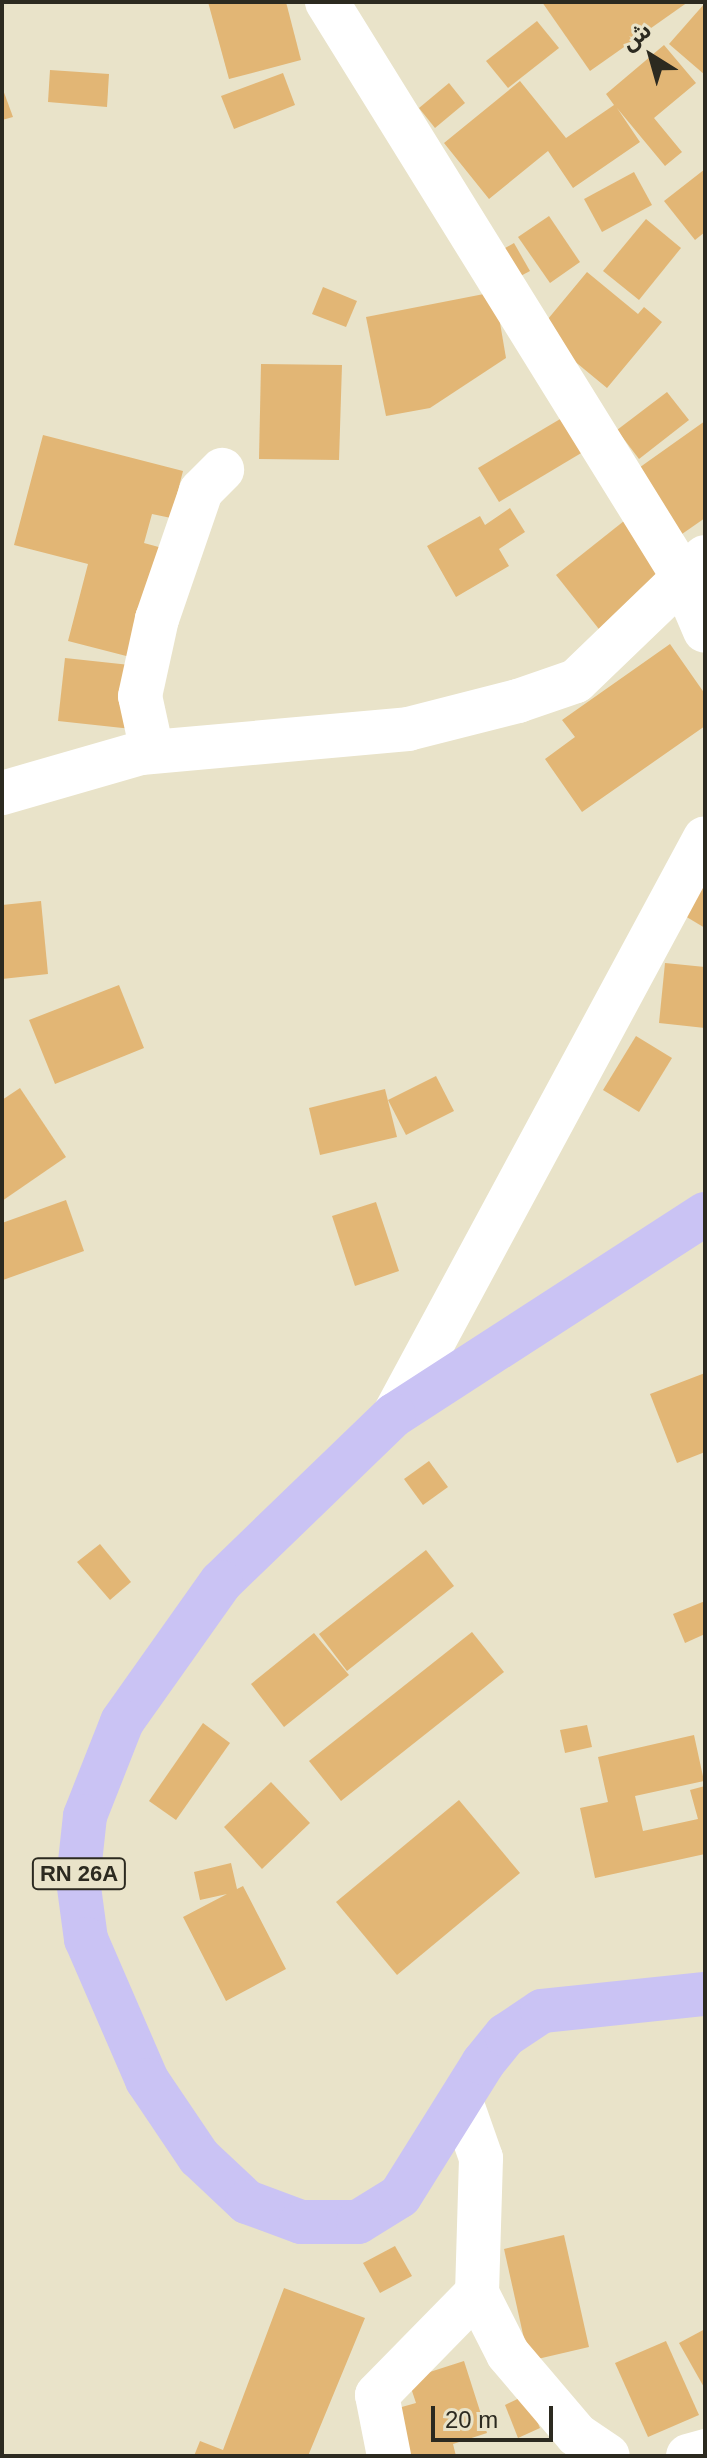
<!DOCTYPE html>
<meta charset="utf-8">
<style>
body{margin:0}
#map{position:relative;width:707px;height:2458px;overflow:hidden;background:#e9e3c9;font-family:Arial,"Noto Sans Arabic",sans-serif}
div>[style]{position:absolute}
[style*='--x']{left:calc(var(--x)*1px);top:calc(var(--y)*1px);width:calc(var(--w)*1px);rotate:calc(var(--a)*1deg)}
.building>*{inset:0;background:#e2b675}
.minor>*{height:44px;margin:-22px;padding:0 22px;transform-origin:22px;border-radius:22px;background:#fff}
.major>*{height:44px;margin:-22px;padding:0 22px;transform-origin:22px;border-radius:22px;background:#cac3f4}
span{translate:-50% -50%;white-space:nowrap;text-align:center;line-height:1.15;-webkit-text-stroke:8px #e9e3c9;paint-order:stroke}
.shield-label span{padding:2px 6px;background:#e9e3c9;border:2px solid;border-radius:6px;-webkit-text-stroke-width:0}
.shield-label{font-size:22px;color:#2c2a20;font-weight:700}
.frame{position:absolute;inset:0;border:4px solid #2c2a20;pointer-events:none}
.north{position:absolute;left:611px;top:16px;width:80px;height:80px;-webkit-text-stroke:6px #e9e3c9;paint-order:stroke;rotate:323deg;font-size:22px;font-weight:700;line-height:32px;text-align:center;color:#2c2a20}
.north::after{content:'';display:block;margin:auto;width:28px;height:36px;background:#2c2a20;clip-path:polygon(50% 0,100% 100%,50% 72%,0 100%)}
.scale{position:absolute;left:431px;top:2406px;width:122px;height:36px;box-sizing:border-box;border:4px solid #2c2a20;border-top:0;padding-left:10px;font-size:24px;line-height:28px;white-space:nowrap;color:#2c2a20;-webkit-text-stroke:6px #e9e3c9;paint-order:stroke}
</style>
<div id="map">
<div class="building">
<div style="clip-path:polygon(208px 2px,286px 2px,301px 60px,229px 79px)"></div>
<div style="clip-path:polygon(542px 2px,688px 2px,590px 71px)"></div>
<div style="clip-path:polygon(705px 3px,705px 75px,669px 44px)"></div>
<div style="clip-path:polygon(537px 21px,559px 48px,508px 88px,486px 61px)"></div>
<div style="clip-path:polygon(664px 45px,696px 83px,654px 118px,682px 152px,665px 166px,617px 108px,640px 142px,573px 188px,548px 151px,489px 199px,444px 143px,520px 81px,566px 138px,614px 105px,606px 94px)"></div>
<div style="clip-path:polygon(50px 70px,109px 74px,107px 107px,48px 102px)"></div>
<div style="clip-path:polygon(283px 73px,295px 105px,234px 129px,221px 96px)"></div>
<div style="clip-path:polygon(449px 83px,465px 103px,435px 128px,419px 108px)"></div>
<div style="clip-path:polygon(2px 87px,13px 117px,2px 120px)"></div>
<div style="clip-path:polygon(705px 169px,705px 232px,695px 240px,664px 201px)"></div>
<div style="clip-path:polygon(634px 172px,652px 205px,602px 232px,584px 199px)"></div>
<div style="clip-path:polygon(549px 216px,580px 262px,550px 283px,518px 237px)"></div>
<div style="clip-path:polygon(646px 219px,681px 248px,639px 300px,603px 271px)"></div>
<div style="clip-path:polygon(514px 243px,530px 271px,513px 280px,498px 252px)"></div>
<div style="clip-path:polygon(587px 272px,638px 314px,644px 307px,662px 322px,607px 388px,538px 331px)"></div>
<div style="clip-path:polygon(323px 287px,357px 301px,346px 327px,312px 314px)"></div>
<div style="clip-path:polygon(484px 294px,499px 317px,506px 358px,430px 408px,386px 416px,366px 317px)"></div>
<div style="clip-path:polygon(261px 364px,342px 365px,339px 460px,259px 459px)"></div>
<div style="clip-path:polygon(667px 392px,689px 420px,639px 459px,617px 430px)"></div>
<div style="clip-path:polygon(577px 409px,598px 443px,499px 502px,478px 468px)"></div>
<div style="clip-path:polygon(705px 421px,705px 518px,682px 534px,636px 470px)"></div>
<div style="clip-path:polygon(43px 435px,183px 471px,171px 518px,152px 514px,144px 543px,166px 549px,138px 659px,68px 641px,88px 564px,14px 545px)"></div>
<div style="clip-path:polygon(510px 508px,525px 532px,499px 549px,509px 566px,456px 597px,427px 546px,480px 516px,485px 525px)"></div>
<div style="clip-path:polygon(629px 517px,679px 579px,606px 638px,556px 575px)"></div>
<div style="clip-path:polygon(670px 644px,705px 694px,705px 726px,582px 812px,545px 759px,575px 737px,562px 720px)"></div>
<div style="clip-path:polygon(65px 658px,139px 666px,132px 729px,58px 721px)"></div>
<div style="clip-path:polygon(705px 883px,705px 928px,685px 916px)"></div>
<div style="clip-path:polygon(41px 901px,48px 974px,2px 979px,2px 905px)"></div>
<div style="clip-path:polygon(665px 963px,705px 967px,705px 1028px,659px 1023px)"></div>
<div style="clip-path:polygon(119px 985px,144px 1048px,55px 1084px,29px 1020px)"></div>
<div style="clip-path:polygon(636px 1036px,672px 1058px,639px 1112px,603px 1090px)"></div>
<div style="clip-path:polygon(436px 1076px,454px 1111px,406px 1135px,388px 1100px)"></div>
<div style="clip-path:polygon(20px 1088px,66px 1157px,2px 1201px,2px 1100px)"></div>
<div style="clip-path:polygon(385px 1089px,397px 1137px,320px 1155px,309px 1108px)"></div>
<div style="clip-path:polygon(66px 1200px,84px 1251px,3px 1280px,2px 1223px)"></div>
<div style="clip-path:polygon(376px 1202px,399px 1271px,355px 1286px,332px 1216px)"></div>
<div style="clip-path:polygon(705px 1373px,705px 1452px,677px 1463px,650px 1394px)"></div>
<div style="clip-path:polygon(429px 1461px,448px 1487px,423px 1505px,404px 1479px)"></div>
<div style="clip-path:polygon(100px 1544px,131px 1582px,110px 1600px,77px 1562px)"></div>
<div style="clip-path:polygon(426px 1550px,454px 1586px,347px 1671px,319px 1634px)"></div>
<div style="clip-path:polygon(705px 1601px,705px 1634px,685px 1643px,673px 1614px)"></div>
<div style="clip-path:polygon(472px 1632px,504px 1672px,341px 1801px,309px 1761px)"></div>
<div style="clip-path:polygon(314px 1633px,349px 1675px,284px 1727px,251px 1684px)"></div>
<div style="clip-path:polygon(203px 1723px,230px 1743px,176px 1820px,149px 1801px)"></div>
<div style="clip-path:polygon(587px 1725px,592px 1747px,565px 1753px,560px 1730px)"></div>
<div style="clip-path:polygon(694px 1735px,704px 1781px,635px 1796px,643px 1831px,698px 1819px,690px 1790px,705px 1786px,705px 1854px,595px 1878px,580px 1808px,608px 1802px,598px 1757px)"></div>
<div style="clip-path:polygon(271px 1782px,310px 1823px,262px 1869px,224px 1827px)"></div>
<div style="clip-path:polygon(459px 1800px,520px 1873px,397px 1975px,336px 1902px)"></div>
<div style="clip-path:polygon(231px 1863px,237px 1889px,243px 1886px,286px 1969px,226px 2001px,183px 1917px,227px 1894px,200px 1900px,194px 1872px)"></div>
<div style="clip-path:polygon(564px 2235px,589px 2347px,529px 2361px,504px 2249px)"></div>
<div style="clip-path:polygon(395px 2246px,412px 2276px,380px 2293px,363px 2263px)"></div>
<div style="clip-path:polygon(284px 2288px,365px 2318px,308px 2456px,194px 2456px,200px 2441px,223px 2450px)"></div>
<div style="clip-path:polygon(705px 2329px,705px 2389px,679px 2343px)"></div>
<div style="clip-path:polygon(666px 2341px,699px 2415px,648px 2437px,615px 2363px)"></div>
<div style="clip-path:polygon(464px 2361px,487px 2433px,453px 2444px,456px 2456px,406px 2456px,391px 2410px,416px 2403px,408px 2379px)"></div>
<div style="clip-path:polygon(526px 2395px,540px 2428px,518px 2438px,505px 2405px)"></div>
</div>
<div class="minor">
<div style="--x:327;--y:2;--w:668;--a:58.21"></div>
<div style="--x:679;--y:570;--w:66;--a:66.9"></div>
<div style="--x:152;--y:751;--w:56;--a:-102.3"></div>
<div style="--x:140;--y:696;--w:79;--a:-77.6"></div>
<div style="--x:157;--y:619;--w:135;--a:-71"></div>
<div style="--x:201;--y:491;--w:30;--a:-45"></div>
<div style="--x:2;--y:793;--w:145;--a:-16.1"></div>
<div style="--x:141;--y:753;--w:268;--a:-5.1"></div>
<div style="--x:408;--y:729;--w:114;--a:-14.3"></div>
<div style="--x:518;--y:701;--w:61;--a:-19"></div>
<div style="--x:576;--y:681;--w:179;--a:-43.9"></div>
<div style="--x:394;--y:1415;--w:655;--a:-61.68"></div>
<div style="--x:477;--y:2293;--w:68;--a:63.1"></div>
<div style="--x:508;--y:2354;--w:106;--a:49.6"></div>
<div style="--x:577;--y:2435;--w:37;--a:34"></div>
<div style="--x:389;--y:2456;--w:62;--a:-101.1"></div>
<div style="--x:377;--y:2395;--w:143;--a:-45.6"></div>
<div style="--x:477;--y:2293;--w:135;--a:-88.3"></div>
<div style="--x:481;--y:2158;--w:57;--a:-109.4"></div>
<div style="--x:688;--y:2456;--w:18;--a:-16"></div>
</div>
<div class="major">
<div style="--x:705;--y:1214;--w:370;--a:147.1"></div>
<div style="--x:394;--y:1415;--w:240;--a:136"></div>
<div style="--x:221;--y:1582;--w:171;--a:125.3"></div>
<div style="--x:122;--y:1722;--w:101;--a:111.5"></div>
<div style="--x:85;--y:1816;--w:64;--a:96.2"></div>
<div style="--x:78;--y:1880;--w:60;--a:82.3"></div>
<div style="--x:86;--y:1939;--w:154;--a:66.6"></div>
<div style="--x:147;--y:2080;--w:93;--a:56"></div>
<div style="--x:199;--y:2157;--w:66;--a:43.2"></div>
<div style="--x:247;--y:2202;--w:58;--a:20.3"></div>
<div style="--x:301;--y:2222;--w:57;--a:0"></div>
<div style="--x:358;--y:2222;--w:49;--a:-31.8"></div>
<div style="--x:400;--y:2196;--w:157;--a:-58"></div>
<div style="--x:483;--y:2063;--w:36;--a:-51"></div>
<div style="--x:506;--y:2035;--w:43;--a:-33.7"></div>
<div style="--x:542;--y:2011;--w:164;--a:-6"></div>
</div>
<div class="shield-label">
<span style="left:79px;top:1874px">RN 26A</span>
</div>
<div class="frame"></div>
<div class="north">ش</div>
<div class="scale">20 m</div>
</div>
